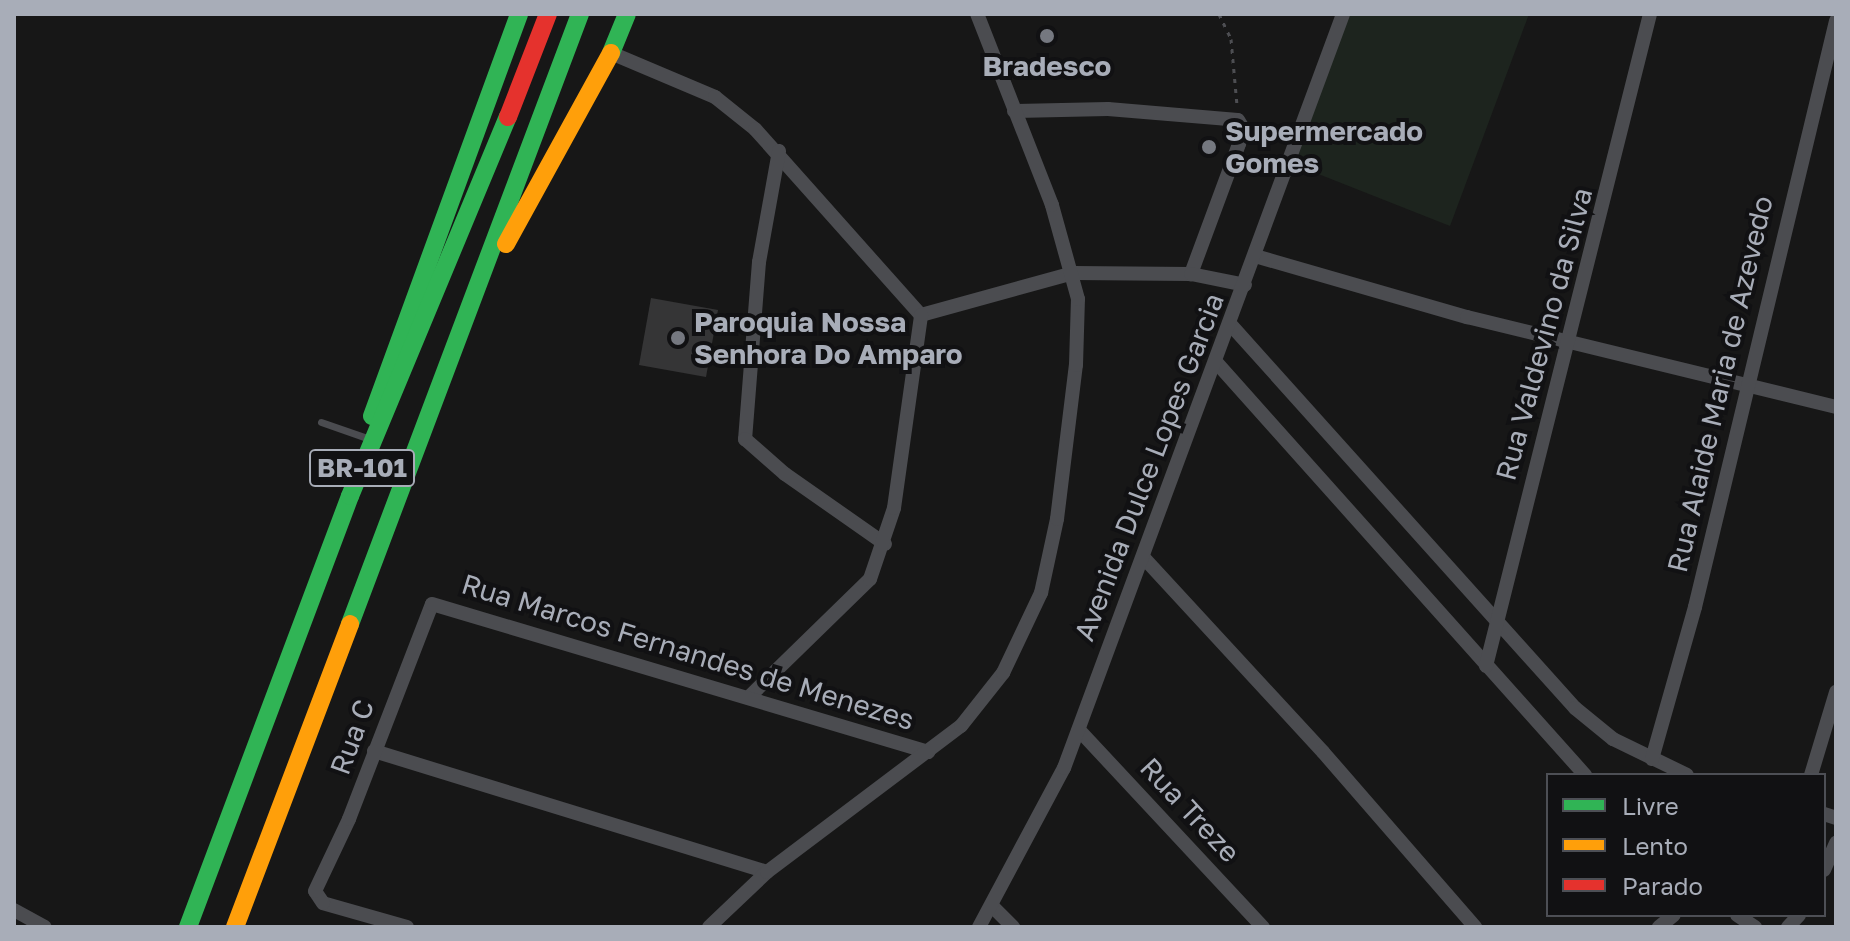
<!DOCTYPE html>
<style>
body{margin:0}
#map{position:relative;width:1850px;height:941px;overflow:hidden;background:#171717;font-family:"Golos Text",sans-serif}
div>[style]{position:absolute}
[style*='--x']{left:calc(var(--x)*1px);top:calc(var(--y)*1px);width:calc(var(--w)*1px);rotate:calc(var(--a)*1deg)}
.green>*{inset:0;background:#1d241e}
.building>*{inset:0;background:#353536}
.path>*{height:3px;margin-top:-1.5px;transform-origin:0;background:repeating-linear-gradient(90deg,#4d4e52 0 4px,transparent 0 10px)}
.lane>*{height:7px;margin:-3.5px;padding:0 3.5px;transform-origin:3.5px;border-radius:3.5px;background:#4b4c50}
.street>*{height:14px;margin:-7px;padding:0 7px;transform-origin:7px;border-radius:7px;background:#4b4c50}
.fast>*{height:18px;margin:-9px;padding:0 9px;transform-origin:9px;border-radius:9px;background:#30b455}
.slow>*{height:18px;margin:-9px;padding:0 9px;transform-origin:9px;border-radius:9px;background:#ff9f0a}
.jam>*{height:18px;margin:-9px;padding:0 9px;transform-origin:9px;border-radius:9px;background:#e5322d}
.dots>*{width:22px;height:22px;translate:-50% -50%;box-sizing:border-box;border:4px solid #111113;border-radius:50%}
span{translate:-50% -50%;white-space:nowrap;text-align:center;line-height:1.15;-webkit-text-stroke:8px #111113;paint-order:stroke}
.shield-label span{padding:2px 6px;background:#111113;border:2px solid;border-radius:6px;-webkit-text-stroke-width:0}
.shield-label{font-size:26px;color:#a8adb8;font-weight:700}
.poi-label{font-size:28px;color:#a8adb8;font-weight:700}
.left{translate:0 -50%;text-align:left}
.street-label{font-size:28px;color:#a8adb8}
.frame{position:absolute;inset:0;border:16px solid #a8adb8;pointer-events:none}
.legend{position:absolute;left:1546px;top:773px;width:280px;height:144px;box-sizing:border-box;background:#111113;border:2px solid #4d4f55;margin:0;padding:10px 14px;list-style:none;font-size:24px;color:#a8adb8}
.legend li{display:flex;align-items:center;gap:16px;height:40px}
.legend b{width:40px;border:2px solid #4d4f55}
</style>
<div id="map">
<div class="green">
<div style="clip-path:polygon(1349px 14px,1529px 14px,1450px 226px,1293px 164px)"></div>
</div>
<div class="building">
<div style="clip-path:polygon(651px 298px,718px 310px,706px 377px,639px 365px)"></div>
</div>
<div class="path">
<div style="--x:1219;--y:14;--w:28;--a:64"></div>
<div style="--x:1231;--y:39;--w:66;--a:84.8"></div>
</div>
<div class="lane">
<div style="--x:321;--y:422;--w:46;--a:19.2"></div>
</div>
<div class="street">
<div style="--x:611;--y:53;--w:113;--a:22.9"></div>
<div style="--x:715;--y:97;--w:51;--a:38.7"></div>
<div style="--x:755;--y:129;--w:249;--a:48.3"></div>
<div style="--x:1014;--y:111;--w:94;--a:-1.2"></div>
<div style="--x:1108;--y:109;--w:130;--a:4.8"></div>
<div style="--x:1238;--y:120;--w:9;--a:58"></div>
<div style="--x:1243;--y:128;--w:16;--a:104"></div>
<div style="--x:1239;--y:144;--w:139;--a:110.3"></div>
<div style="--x:779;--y:151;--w:113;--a:100.2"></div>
<div style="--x:759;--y:262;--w:178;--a:94.5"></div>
<div style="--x:745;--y:439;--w:53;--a:41.2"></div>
<div style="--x:785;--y:474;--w:122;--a:35"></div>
<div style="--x:1255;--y:256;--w:221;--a:16.1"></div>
<div style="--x:1467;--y:317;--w:380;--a:13.7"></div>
<div style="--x:921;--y:315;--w:159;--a:-15.4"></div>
<div style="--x:1074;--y:273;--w:117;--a:0.5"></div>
<div style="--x:1191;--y:274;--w:55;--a:11.5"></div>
<div style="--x:1231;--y:325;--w:515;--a:48.07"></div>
<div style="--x:1575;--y:708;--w:49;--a:39.2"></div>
<div style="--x:1613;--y:739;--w:82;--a:25.9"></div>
<div style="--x:1216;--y:362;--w:554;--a:48.22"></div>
<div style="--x:1144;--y:558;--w:264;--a:47.3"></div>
<div style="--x:1323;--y:752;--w:232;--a:49"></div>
<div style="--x:1486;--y:666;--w:672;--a:-75.88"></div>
<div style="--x:749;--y:697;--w:169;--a:-44.3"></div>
<div style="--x:870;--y:579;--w:75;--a:-71.3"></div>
<div style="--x:894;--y:508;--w:195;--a:-82"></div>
<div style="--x:1079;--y:730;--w:270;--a:47"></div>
<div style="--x:374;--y:751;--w:411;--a:17.1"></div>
<div style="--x:1652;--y:759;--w:158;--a:-74.2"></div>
<div style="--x:1695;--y:607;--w:603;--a:-76.47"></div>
<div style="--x:1811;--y:775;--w:87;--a:-73.2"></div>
<div style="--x:1824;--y:814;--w:13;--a:18"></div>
<div style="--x:1824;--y:870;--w:30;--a:-66"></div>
<div style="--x:992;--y:906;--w:30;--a:45"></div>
<div style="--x:14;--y:910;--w:35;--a:29"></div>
<div style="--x:1737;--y:915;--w:22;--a:34"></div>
<div style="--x:407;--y:927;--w:87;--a:-164.1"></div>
<div style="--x:323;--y:903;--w:14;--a:-124"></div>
<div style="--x:315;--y:891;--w:80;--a:-64.7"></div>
<div style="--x:349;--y:819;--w:230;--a:-68.9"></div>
<div style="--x:432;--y:604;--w:518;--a:16.61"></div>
<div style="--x:709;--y:927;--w:80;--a:-43.5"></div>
<div style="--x:767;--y:872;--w:243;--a:-37"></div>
<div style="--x:961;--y:726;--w:68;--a:-51.6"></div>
<div style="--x:1003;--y:673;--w:89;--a:-64.6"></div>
<div style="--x:1041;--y:593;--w:76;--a:-77.8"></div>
<div style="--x:1057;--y:519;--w:155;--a:-83"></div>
<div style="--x:1076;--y:365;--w:66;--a:-88.3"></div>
<div style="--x:1078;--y:299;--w:98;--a:-105.5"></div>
<div style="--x:1052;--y:205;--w:205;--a:-111.4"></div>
<div style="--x:979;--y:927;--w:180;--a:-61.9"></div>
<div style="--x:1064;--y:768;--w:804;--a:-69.69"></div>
<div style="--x:1659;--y:927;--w:19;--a:-39"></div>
<div style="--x:1788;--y:927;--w:16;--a:-47"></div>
</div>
<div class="fast">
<div style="--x:611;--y:53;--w:42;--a:-67.7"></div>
<div style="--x:372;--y:416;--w:428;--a:-69.9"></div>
<div style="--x:350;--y:624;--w:652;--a:-69.34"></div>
<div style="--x:188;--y:927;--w:460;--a:-69.4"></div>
<div style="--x:350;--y:496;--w:411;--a:-67.4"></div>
</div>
<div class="slow">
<div style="--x:506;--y:244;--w:218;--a:-61.2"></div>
<div style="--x:235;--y:927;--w:324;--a:-69.2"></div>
</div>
<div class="jam">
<div style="--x:508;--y:117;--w:110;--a:-68.8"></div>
</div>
<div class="dots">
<div style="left:1047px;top:36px;background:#757880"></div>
<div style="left:1209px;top:147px;background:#757880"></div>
<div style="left:678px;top:338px;background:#757880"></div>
</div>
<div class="shield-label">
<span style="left:362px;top:468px">BR-101</span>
</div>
<div class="poi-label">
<span style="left:1047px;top:66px">Bradesco</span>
<span class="left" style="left:1225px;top:147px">Supermercado<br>Gomes</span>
<span class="left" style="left:694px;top:338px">Paroquia Nossa<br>Senhora Do Amparo</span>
</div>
<div class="street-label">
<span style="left:1544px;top:334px;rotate:-75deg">Rua Valdevino da Silva</span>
<span style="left:1720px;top:384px;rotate:-77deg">Rua Alaide Maria de Azevedo</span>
<span style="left:1149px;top:467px;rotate:-69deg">Avenida Dulce Lopes Garcia</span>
<span style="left:688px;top:652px;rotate:17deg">Rua Marcos Fernandes de Menezes</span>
<span style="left:352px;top:737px;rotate:-70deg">Rua C</span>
<span style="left:1190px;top:810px;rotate:47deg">Rua Treze</span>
</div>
<div class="frame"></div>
<ul class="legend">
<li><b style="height:10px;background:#30b455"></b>Livre</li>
<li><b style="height:10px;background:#ff9f0a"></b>Lento</li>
<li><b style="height:10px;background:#e5322d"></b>Parado</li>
</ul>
</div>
